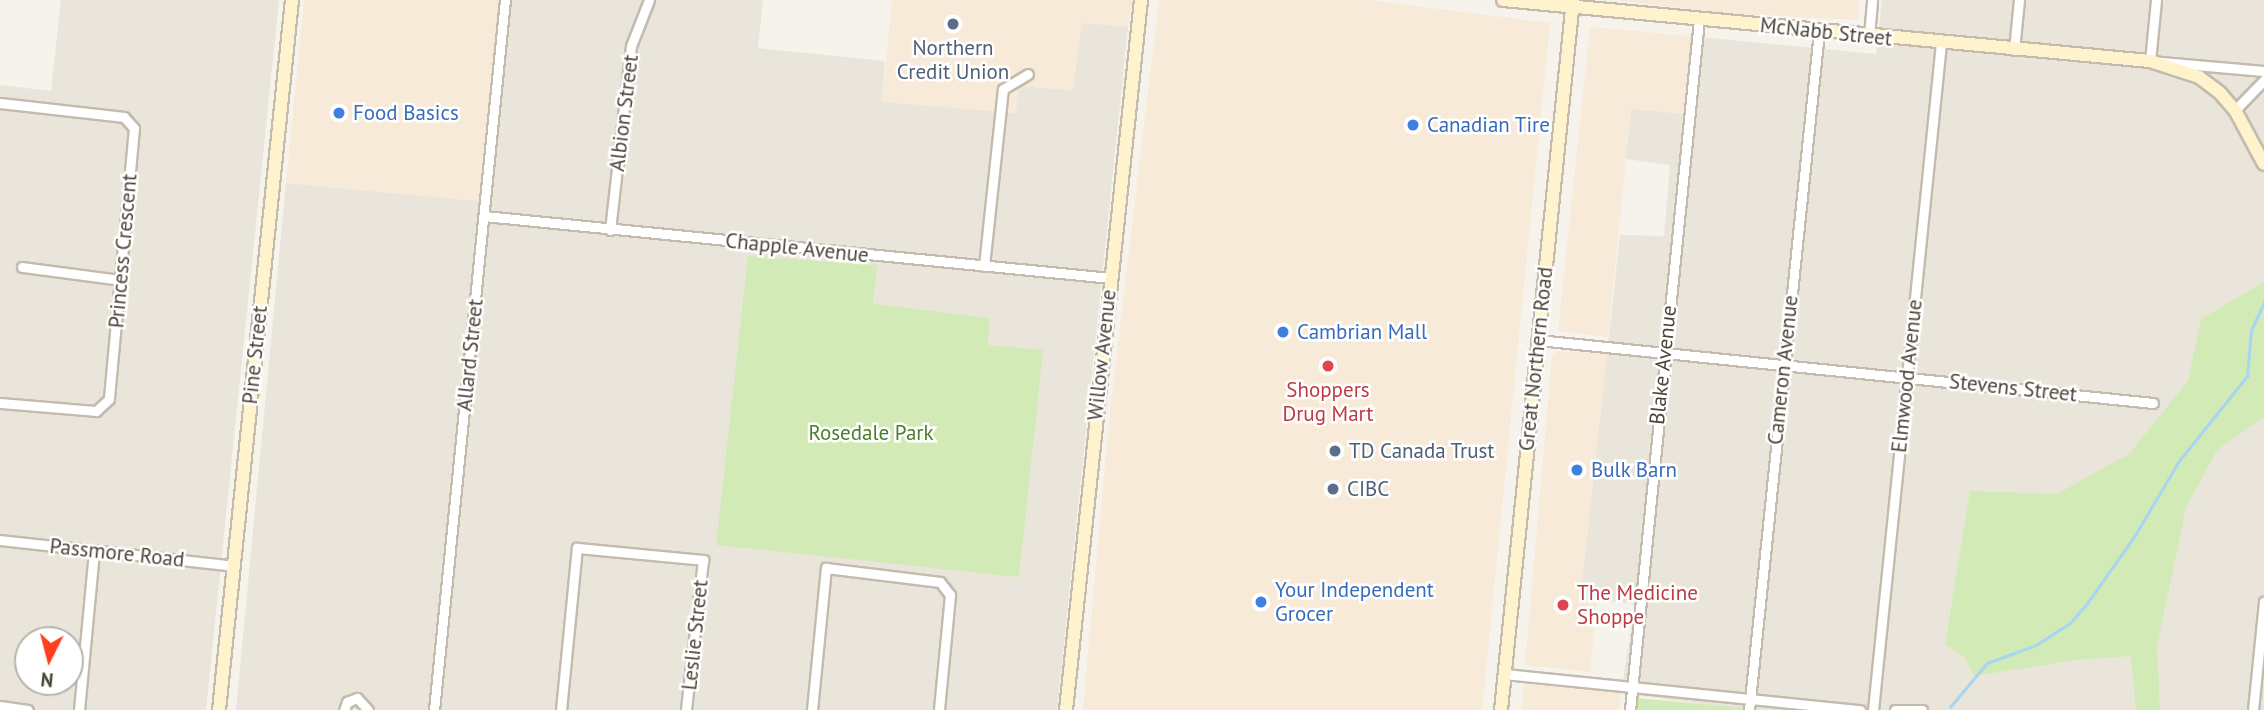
<!DOCTYPE html>
<style>
body{margin:0}
#map{position:relative;width:2264px;height:710px;overflow:hidden;background:#f6f3ec;font-family:"PT Sans",sans-serif}
div>[style]{position:absolute}
[style*='--x']{left:calc(var(--x)*1px);top:calc(var(--y)*1px);width:calc(var(--w)*1px);rotate:calc(var(--a)*1deg)}
.residential>*{inset:0;background:#eae5da}
.commercial>*{inset:0;background:#f7ead8}
.green>*{inset:0;background:#d2eab5}
.stream>*{height:2.5px;margin:-1.25px;padding:0 1.25px;transform-origin:1.25px;border-radius:1.25px;background:#a9d4f2}
.roads{filter:drop-shadow(2px 0 #c2bbae) drop-shadow(-2px 0 #c2bbae) drop-shadow(0 2px #c2bbae) drop-shadow(0 -2px #c2bbae)}
.street>*{height:9px;margin:-4.5px;padding:0 4.5px;transform-origin:4.5px;border-radius:4.5px;background:#fff}
.secondary>*{height:12px;margin:-6px;padding:0 6px;transform-origin:6px;border-radius:6px;background:#fff3cd}
.dots>*{width:19px;height:19px;translate:-50% -50%;box-sizing:border-box;border:4px solid #fff;border-radius:50%}
span{translate:-50% -50%;white-space:nowrap;text-align:center;line-height:1.15;-webkit-text-stroke:5px #fff;paint-order:stroke}
.street-label{font-size:21px;color:#4b4439}
.service-label{font-size:21px;color:#4e5e75}
.left{translate:0 -50%;text-align:left}
.shop-label{font-size:21px;color:#366cbe}
.health-label{font-size:21px;color:#be3a42}
.park-label{font-size:21px;color:#4a7f2a}
.north{position:absolute;left:14px;top:626px;width:70px;height:70px;box-sizing:border-box;background:#fff;border:2px solid #b7b4b0;border-radius:50%;rotate:186deg;font-size:19px;font-weight:700;line-height:28px;text-align:center;color:#4b4439}
.north::after{content:'';display:block;margin:auto;width:24px;height:32px;background:#fc3f1d;clip-path:polygon(50% 0,100% 100%,50% 72%,0 100%)}
</style>
<div id="map">
<div class="residential">
<div style="clip-path:polygon(evenodd,61px 0,279px 0,206px 710px,0 710px,0 85px,51px 91px,61px 0,28px 640px,70px 640px,70px 682px,28px 682px,28px 640px)"></div>
<div style="clip-path:polygon(498px 0,763px 0,758px 48px,885px 61px,882px 101px,1015px 113px,1018px 86px,1073px 90px,1082px 22px,1128px 27px,1057px 710px,236px 710px,286px 183px,479px 201px)"></div>
<div style="clip-path:polygon(1882px 0,2264px 0,2264px 710px,1744px 710px,1621px 693px,1635px 604px,1580px 599px,1620px 235px,1664px 236px,1670px 165px,1626px 159px,1631px 108px,1684px 114px,1690px 36px,1876px 54px)"></div>
</div>
<div class="commercial">
<div style="clip-path:polygon(304px 0,498px 0,479px 201px,286px 183px)"></div>
<div style="clip-path:polygon(892px 0,1132px 0,1128px 27px,1082px 23px,1073px 90px,1019px 86px,1016px 113px,882px 102px)"></div>
<div style="clip-path:polygon(1159px 0,1368px 0,1550px 23px,1482px 710px,1083px 710px,1109px 420px)"></div>
<div style="clip-path:polygon(1615px 0,1859px 0,1858px 20px,1722px 13px)"></div>
<div style="clip-path:polygon(1590px 27px,1690px 36px,1684px 114px,1631px 109px,1608px 337px,1558px 331px)"></div>
<div style="clip-path:polygon(1559px 351px,1607px 354px,1580px 599px,1597px 601px,1590px 672px,1525px 665px,1552px 357px)"></div>
<div style="clip-path:polygon(1524px 684px,1621px 693px,1619px 710px,1521px 710px)"></div>
</div>
<div class="green">
<div style="clip-path:polygon(748px 256px,877px 265px,873px 304px,989px 318px,988px 345px,1043px 350px,1019px 577px,716px 545px)"></div>
<div style="clip-path:polygon(2264px 282px,2264px 417px,2217px 450px,2186px 508px,2157px 646px,2160px 710px,2136px 710px,2131px 656px,2074px 660px,1974px 676px,1965px 658px,1945px 645px,1970px 491px,2057px 494px,2129px 454px,2188px 381px,2201px 319px)"></div>
<div style="clip-path:polygon(1636px 698px,1744px 708px,1744px 710px,1635px 710px)"></div>
</div>
<div class="stream">
<div style="--x:1950;--y:707;--w:57;--a:-49.9"></div>
<div style="--x:1987;--y:663;--w:52;--a:-20.2"></div>
<div style="--x:2036;--y:645;--w:40;--a:-32.9"></div>
<div style="--x:2070;--y:623;--w:28;--a:-49"></div>
<div style="--x:2088;--y:602;--w:80;--a:-54.7"></div>
<div style="--x:2134;--y:537;--w:88;--a:-59.4"></div>
<div style="--x:2179;--y:461;--w:109;--a:-51.3"></div>
<div style="--x:2247;--y:376;--w:45;--a:-84.9"></div>
<div style="--x:2251;--y:331;--w:32;--a:-66"></div>
</div>
<div class="roads">
<div class="street">
<div style="--x:2156;--y:0;--w:61;--a:95.6"></div>
<div style="--x:2150;--y:61;--w:114;--a:5"></div>
<div style="--x:1869;--y:36;--w:36;--a:-85"></div>
<div style="--x:2014;--y:50;--w:50;--a:-84.3"></div>
<div style="--x:0;--y:103;--w:125;--a:6.4"></div>
<div style="--x:124;--y:117;--w:15;--a:48"></div>
<div style="--x:134;--y:128;--w:272;--a:95.3"></div>
<div style="--x:109;--y:399;--w:18;--a:137"></div>
<div style="--x:96;--y:411;--w:96;--a:-175.2"></div>
<div style="--x:2235;--y:110;--w:42;--a:-46"></div>
<div style="--x:484;--y:216;--w:630;--a:5.65"></div>
<div style="--x:610;--y:230;--w:185;--a:-83.5"></div>
<div style="--x:631;--y:46;--w:49;--a:-68.6"></div>
<div style="--x:984;--y:266;--w:178;--a:-83.9"></div>
<div style="--x:1003;--y:89;--w:29;--a:-31"></div>
<div style="--x:22;--y:267;--w:100;--a:7.5"></div>
<div style="--x:1538;--y:340;--w:618;--a:5.85"></div>
<div style="--x:0;--y:540;--w:235;--a:6.3"></div>
<div style="--x:1504;--y:674;--w:358;--a:5.8"></div>
<div style="--x:0;--y:706;--w:28;--a:8"></div>
<div style="--x:79;--y:710;--w:160;--a:-84.6"></div>
<div style="--x:344;--y:710;--w:9;--a:-69"></div>
<div style="--x:347;--y:702;--w:11;--a:-22"></div>
<div style="--x:357;--y:698;--w:16;--a:47"></div>
<div style="--x:434;--y:710;--w:714;--a:-84.29"></div>
<div style="--x:561;--y:710;--w:163;--a:-84.4"></div>
<div style="--x:577;--y:548;--w:127;--a:5.4"></div>
<div style="--x:703;--y:560;--w:151;--a:96.5"></div>
<div style="--x:812;--y:710;--w:143;--a:-84.4"></div>
<div style="--x:826;--y:568;--w:115;--a:7"></div>
<div style="--x:940;--y:582;--w:16;--a:52"></div>
<div style="--x:950;--y:595;--w:116;--a:95.5"></div>
<div style="--x:1630;--y:710;--w:693;--a:-84.29"></div>
<div style="--x:1749;--y:710;--w:683;--a:-84.11"></div>
<div style="--x:1873;--y:710;--w:670;--a:-84.18"></div>
<div style="--x:1895;--y:710;--w:27;--a:0"></div>
<div style="--x:2253;--y:710;--w:109;--a:-84.2"></div>
</div>
<div class="secondary">
<div style="--x:1503;--y:0;--w:650;--a:5.39"></div>
<div style="--x:2150;--y:61;--w:52;--a:18.1"></div>
<div style="--x:2199;--y:77;--w:26;--a:37"></div>
<div style="--x:2220;--y:93;--w:23;--a:49"></div>
<div style="--x:2235;--y:110;--w:61;--a:61.8"></div>
<div style="--x:219;--y:710;--w:714;--a:-84.13"></div>
<div style="--x:1066;--y:710;--w:714;--a:-83.97"></div>
<div style="--x:1501;--y:710;--w:714;--a:-84.21"></div>
</div>
</div>
<div class="dots">
<div style="left:953px;top:24px;background:#5c6f8a"></div>
<div style="left:339px;top:113px;background:#3f7fe0"></div>
<div style="left:1413px;top:125px;background:#3f7fe0"></div>
<div style="left:1283px;top:332px;background:#3f7fe0"></div>
<div style="left:1328px;top:366px;background:#e0444e"></div>
<div style="left:1335px;top:451px;background:#5c6f8a"></div>
<div style="left:1577px;top:470px;background:#3f7fe0"></div>
<div style="left:1333px;top:489px;background:#5c6f8a"></div>
<div style="left:1261px;top:602px;background:#3f7fe0"></div>
<div style="left:1563px;top:605px;background:#e0444e"></div>
</div>
<div class="street-label">
<span style="left:1826px;top:32px;rotate:6deg">McNabb Street</span>
<span style="left:624px;top:113px;rotate:-83deg">Albion Street</span>
<span style="left:797px;top:248px;rotate:6deg">Chapple Avenue</span>
<span style="left:123px;top:251px;rotate:-85deg">Princess Crescent</span>
<span style="left:255px;top:355px;rotate:-84deg">Pine Street</span>
<span style="left:470px;top:355px;rotate:-84deg">Allard Street</span>
<span style="left:1102px;top:355px;rotate:-84deg">Willow Avenue</span>
<span style="left:1536px;top:359px;rotate:-84deg">Great Northern Road</span>
<span style="left:1663px;top:365px;rotate:-84deg">Blake Avenue</span>
<span style="left:1783px;top:370px;rotate:-84deg">Cameron Avenue</span>
<span style="left:1907px;top:376px;rotate:-84deg">Elmwood Avenue</span>
<span style="left:2013px;top:388px;rotate:6deg">Stevens Street</span>
<span style="left:117px;top:553px;rotate:6deg">Passmore Road</span>
<span style="left:695px;top:635px;rotate:-84deg">Leslie Street</span>
</div>
<div class="service-label">
<span style="left:953px;top:60px">Northern<br>Credit Union</span>
<span class="left" style="left:1349px;top:451px">TD Canada Trust</span>
<span class="left" style="left:1347px;top:489px">CIBC</span>
</div>
<div class="shop-label">
<span class="left" style="left:353px;top:113px">Food Basics</span>
<span class="left" style="left:1427px;top:125px">Canadian Tire</span>
<span class="left" style="left:1297px;top:332px">Cambrian Mall</span>
<span class="left" style="left:1591px;top:470px">Bulk Barn</span>
<span class="left" style="left:1275px;top:602px">Your Independent<br>Grocer</span>
</div>
<div class="health-label">
<span style="left:1328px;top:402px">Shoppers<br>Drug Mart</span>
<span class="left" style="left:1577px;top:605px">The Medicine<br>Shoppe</span>
</div>
<div class="park-label">
<span style="left:871px;top:433px">Rosedale Park</span>
</div>
<div class="north">N</div>
</div>
